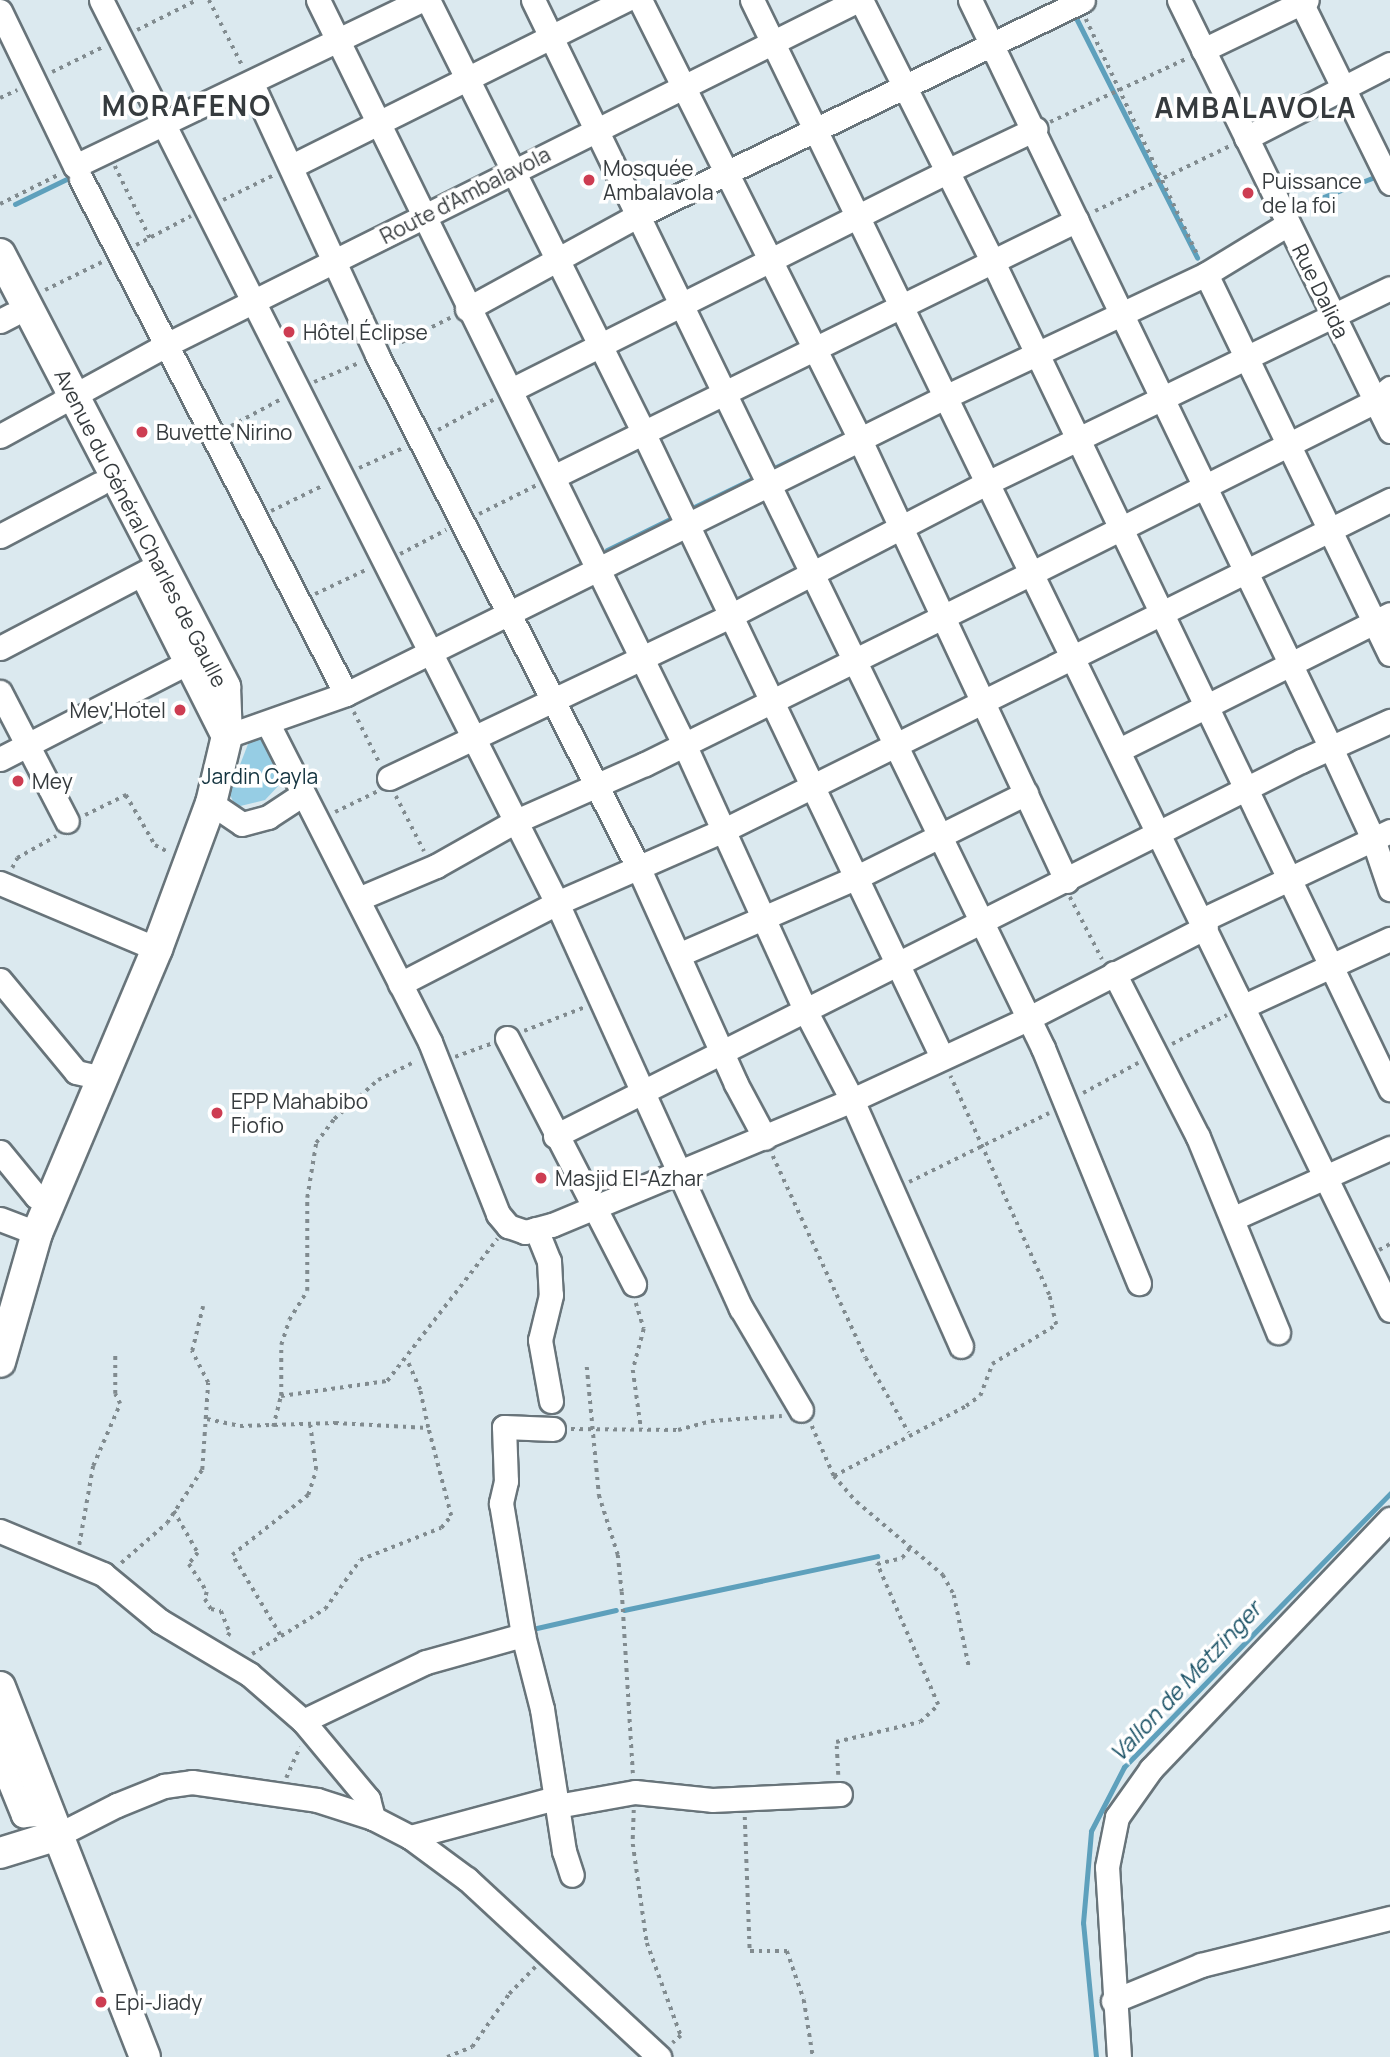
<!DOCTYPE html>
<meta charset="utf-8">
<style>
body{margin:0}
#map{position:relative;width:1390px;height:2057px;overflow:hidden;background:#dbe9ef;font-family:Manrope,sans-serif}
div>[style]{position:absolute}
[style*='--x']{left:calc(var(--x)*1px);top:calc(var(--y)*1px);width:calc(var(--w)*1px);rotate:calc(var(--a)*1deg)}
.green>*{inset:0;background:#96cde4}
.stream>*{height:5px;margin:-2.5px;padding:0 2.5px;transform-origin:2.5px;border-radius:2.5px;background:#5ea0bc}
.path>*{height:3.5px;margin-top:-1.75px;transform-origin:0;background:repeating-linear-gradient(90deg,#818b8f 0 3.5px,transparent 0 8.5px)}
.roads{filter:drop-shadow(2px 0 #68747a) drop-shadow(-2px 0 #68747a) drop-shadow(0 2px #68747a) drop-shadow(0 -2px #68747a)}
.minor>*{height:23px;margin:-11.5px;padding:0 11.5px;transform-origin:11.5px;border-radius:11.5px;background:#fff}
.major>*{height:30px;margin:-15px;padding:0 15px;transform-origin:15px;border-radius:15px;background:#fff}
.dots>*{width:19px;height:19px;translate:-50% -50%;box-sizing:border-box;border:4px solid #fff;border-radius:50%}
span{translate:-50% -50%;white-space:nowrap;text-align:center;line-height:1.15;-webkit-text-stroke:7px #fff;paint-order:stroke}
.poi-label{font-size:21px;color:#363b3e}
.left{translate:0 -50%;text-align:left}
.right{translate:-100% -50%;text-align:right}
.street-label{font-size:21px;color:#363b3e}
.park-label{font-size:21px;color:#13333f}
.water-label{font-size:23px;color:#1b5266;font-style:italic}
.district-label{font-size:28px;color:#363b3e;font-weight:700;letter-spacing:2px}
</style>
<div id="map">
<div class="green">
<div style="clip-path:polygon(259px 735px,282px 768px,282px 782px,265px 800px,236px 807px,229px 793px,250px 739px)"></div>
</div>
<div class="stream">
<div style="--x:1074;--y:14;--w:273;--a:63.2"></div>
<div style="--x:1260;--y:138;--w:33;--a:67"></div>
<div style="--x:15;--y:204;--w:67;--a:-25.8"></div>
<div style="--x:1290;--y:210;--w:97;--a:-21.3"></div>
<div style="--x:770;--y:470;--w:88;--a:-25.7"></div>
<div style="--x:688;--y:510;--w:78;--a:-25.9"></div>
<div style="--x:607;--y:550;--w:77;--a:-26.2"></div>
<div style="--x:624;--y:1610;--w:259;--a:-12"></div>
<div style="--x:528;--y:1630;--w:90;--a:-12.8"></div>
<div style="--x:1096;--y:2057;--w:135;--a:-95.5"></div>
<div style="--x:1083;--y:1923;--w:92;--a:-85"></div>
<div style="--x:1091;--y:1831;--w:72;--a:-62.7"></div>
<div style="--x:1124;--y:1767;--w:382;--a:-45.8"></div>
</div>
<div class="path">
<div style="--x:209;--y:0;--w:75;--a:63.1"></div>
<div style="--x:1086;--y:19;--w:262;--a:64.7"></div>
<div style="--x:137;--y:30;--w:67;--a:-26.6"></div>
<div style="--x:52;--y:72;--w:59;--a:-26.1"></div>
<div style="--x:0;--y:98;--w:19;--a:-25"></div>
<div style="--x:1050;--y:122;--w:150;--a:-24.9"></div>
<div style="--x:115;--y:166;--w:80;--a:64.1"></div>
<div style="--x:223;--y:200;--w:55;--a:-26.1"></div>
<div style="--x:0;--y:204;--w:65;--a:-26.6"></div>
<div style="--x:1095;--y:211;--w:150;--a:-25.7"></div>
<div style="--x:136;--y:245;--w:62;--a:-27.8"></div>
<div style="--x:45;--y:290;--w:66;--a:-26.2"></div>
<div style="--x:394;--y:346;--w:63;--a:-26.6"></div>
<div style="--x:314;--y:382;--w:49;--a:-22.9"></div>
<div style="--x:231;--y:426;--w:59;--a:-28.3"></div>
<div style="--x:438;--y:430;--w:63;--a:-28.6"></div>
<div style="--x:359;--y:468;--w:48;--a:-24.4"></div>
<div style="--x:271;--y:511;--w:59;--a:-26.1"></div>
<div style="--x:479;--y:514;--w:65;--a:-26.6"></div>
<div style="--x:400;--y:554;--w:52;--a:-27.6"></div>
<div style="--x:315;--y:594;--w:59;--a:-25.3"></div>
<div style="--x:354;--y:712;--w:58;--a:63.4"></div>
<div style="--x:396;--y:796;--w:62;--a:63"></div>
<div style="--x:335;--y:812;--w:48;--a:-26"></div>
<div style="--x:85;--y:815;--w:46;--a:-26"></div>
<div style="--x:126;--y:795;--w:58;--a:59.9"></div>
<div style="--x:155;--y:845;--w:15;--a:28"></div>
<div style="--x:12;--y:868;--w:11;--a:-63"></div>
<div style="--x:17;--y:858;--w:45;--a:-29.4"></div>
<div style="--x:1070;--y:897;--w:70;--a:62.7"></div>
<div style="--x:524;--y:1031;--w:66;--a:-21.5"></div>
<div style="--x:1172;--y:1044;--w:62;--a:-27.8"></div>
<div style="--x:455;--y:1057;--w:38;--a:-20"></div>
<div style="--x:1083;--y:1093;--w:63;--a:-28.6"></div>
<div style="--x:773;--y:1156;--w:222;--a:65.3"></div>
<div style="--x:866;--y:1358;--w:86;--a:60.2"></div>
<div style="--x:909;--y:1182;--w:156;--a:-26.2"></div>
<div style="--x:1379;--y:1250;--w:13;--a:-29"></div>
<div style="--x:636;--y:1303;--w:27;--a:73"></div>
<div style="--x:644;--y:1329;--w:42;--a:105"></div>
<div style="--x:633;--y:1370;--w:59;--a:82.1"></div>
<div style="--x:587;--y:1367;--w:129;--a:84.6"></div>
<div style="--x:599;--y:1495;--w:63;--a:72.4"></div>
<div style="--x:618;--y:1555;--w:37;--a:84"></div>
<div style="--x:622;--y:1592;--w:182;--a:86.5"></div>
<div style="--x:281;--y:1396;--w:107;--a:-8.1"></div>
<div style="--x:387;--y:1381;--w:180;--a:-52.2"></div>
<div style="--x:207;--y:1419;--w:34;--a:12"></div>
<div style="--x:240;--y:1426;--w:95;--a:-1.8"></div>
<div style="--x:335;--y:1423;--w:93;--a:3.1"></div>
<div style="--x:428;--y:1428;--w:39;--a:-102"></div>
<div style="--x:420;--y:1390;--w:32;--a:-114"></div>
<div style="--x:812;--y:1426;--w:55;--a:66.3"></div>
<div style="--x:834;--y:1476;--w:35;--a:49"></div>
<div style="--x:857;--y:1502;--w:113;--a:40.3"></div>
<div style="--x:943;--y:1575;--w:23;--a:61"></div>
<div style="--x:954;--y:1595;--w:74;--a:78.2"></div>
<div style="--x:273;--y:1427;--w:32;--a:-76"></div>
<div style="--x:281;--y:1396;--w:51;--a:-90"></div>
<div style="--x:281;--y:1345;--w:26;--a:-72"></div>
<div style="--x:289;--y:1320;--w:34;--a:-58"></div>
<div style="--x:307;--y:1291;--w:93;--a:-90"></div>
<div style="--x:307;--y:1198;--w:56;--a:-80.7"></div>
<div style="--x:316;--y:1143;--w:30;--a:-53"></div>
<div style="--x:334;--y:1119;--w:59;--a:-41.6"></div>
<div style="--x:378;--y:1080;--w:42;--a:-26.6"></div>
<div style="--x:571;--y:1429;--w:107;--a:0.5"></div>
<div style="--x:678;--y:1430;--w:34;--a:-15"></div>
<div style="--x:711;--y:1421;--w:71;--a:-4"></div>
<div style="--x:834;--y:1476;--w:149;--a:-27.9"></div>
<div style="--x:966;--y:1406;--w:17;--a:-36"></div>
<div style="--x:980;--y:1396;--w:34;--a:-69"></div>
<div style="--x:992;--y:1364;--w:75;--a:-31.4"></div>
<div style="--x:1056;--y:1325;--w:31;--a:-103"></div>
<div style="--x:1049;--y:1295;--w:240;--a:-114.3"></div>
<div style="--x:174;--y:1511;--w:48;--a:60.3"></div>
<div style="--x:198;--y:1553;--w:14;--a:129"></div>
<div style="--x:189;--y:1564;--w:33;--a:57"></div>
<div style="--x:207;--y:1592;--w:7;--a:106"></div>
<div style="--x:205;--y:1599;--w:12;--a:59"></div>
<div style="--x:211;--y:1609;--w:10;--a:11"></div>
<div style="--x:221;--y:1611;--w:24;--a:68"></div>
<div style="--x:230;--y:1633;--w:6;--a:121"></div>
<div style="--x:79;--y:1545;--w:80;--a:-80"></div>
<div style="--x:93;--y:1466;--w:68;--a:-66.5"></div>
<div style="--x:120;--y:1404;--w:11;--a:-117"></div>
<div style="--x:115;--y:1394;--w:41;--a:-90"></div>
<div style="--x:121;--y:1563;--w:61;--a:-41"></div>
<div style="--x:167;--y:1523;--w:64;--a:-56.6"></div>
<div style="--x:202;--y:1470;--w:87;--a:-86.1"></div>
<div style="--x:208;--y:1383;--w:36;--a:-117"></div>
<div style="--x:192;--y:1351;--w:46;--a:-76.3"></div>
<div style="--x:280;--y:1635;--w:93;--a:-121"></div>
<div style="--x:232;--y:1555;--w:97;--a:-38.3"></div>
<div style="--x:308;--y:1495;--w:26;--a:-72"></div>
<div style="--x:316;--y:1470;--w:45;--a:-97.6"></div>
<div style="--x:252;--y:1654;--w:86;--a:-31.7"></div>
<div style="--x:325;--y:1609;--w:60;--a:-54.5"></div>
<div style="--x:360;--y:1560;--w:87;--a:-21.6"></div>
<div style="--x:441;--y:1528;--w:16;--a:-50"></div>
<div style="--x:451;--y:1516;--w:91;--a:-104.6"></div>
<div style="--x:838;--y:1775;--w:33;--a:-93"></div>
<div style="--x:836;--y:1742;--w:86;--a:-13.4"></div>
<div style="--x:920;--y:1722;--w:25;--a:-43"></div>
<div style="--x:938;--y:1705;--w:154;--a:-113.4"></div>
<div style="--x:877;--y:1564;--w:26;--a:-13"></div>
<div style="--x:902;--y:1558;--w:15;--a:-53"></div>
<div style="--x:286;--y:1778;--w:34;--a:-66"></div>
<div style="--x:634;--y:1810;--w:34;--a:92"></div>
<div style="--x:633;--y:1844;--w:100;--a:82"></div>
<div style="--x:647;--y:1943;--w:99;--a:69.9"></div>
<div style="--x:681;--y:2036;--w:11;--a:139"></div>
<div style="--x:745;--y:1817;--w:134;--a:87.9"></div>
<div style="--x:750;--y:1951;--w:37;--a:0"></div>
<div style="--x:787;--y:1951;--w:52;--a:70.9"></div>
<div style="--x:804;--y:2000;--w:58;--a:81"></div>
<div style="--x:447;--y:2057;--w:27;--a:-22"></div>
<div style="--x:472;--y:2047;--w:65;--a:-55.1"></div>
<div style="--x:509;--y:1994;--w:39;--a:-46"></div>
</div>
<div class="roads">
<div class="minor">
<div style="--x:101;--y:0;--w:1012;--a:63.21"></div>
<div style="--x:557;--y:903;--w:445;--a:65.6"></div>
<div style="--x:741;--y:1308;--w:118;--a:59.5"></div>
<div style="--x:318;--y:0;--w:829;--a:63.81"></div>
<div style="--x:684;--y:744;--w:292;--a:65.5"></div>
<div style="--x:805;--y:1010;--w:102;--a:62.4"></div>
<div style="--x:852;--y:1100;--w:269;--a:66.1"></div>
<div style="--x:428;--y:0;--w:483;--a:63.5"></div>
<div style="--x:643;--y:432;--w:691;--a:64.44"></div>
<div style="--x:533;--y:0;--w:1166;--a:64.05"></div>
<div style="--x:1043;--y:1048;--w:254;--a:67.8"></div>
<div style="--x:640;--y:0;--w:492;--a:63.4"></div>
<div style="--x:860;--y:440;--w:487;--a:64.9"></div>
<div style="--x:752;--y:0;--w:1457;--a:64.03"></div>
<div style="--x:861;--y:0;--w:291;--a:63.3"></div>
<div style="--x:992;--y:260;--w:920;--a:64.35"></div>
<div style="--x:970;--y:0;--w:831;--a:64.24"></div>
<div style="--x:1331;--y:748;--w:100;--a:65.2"></div>
<div style="--x:1373;--y:839;--w:53;--a:71.2"></div>
<div style="--x:1179;--y:0;--w:480;--a:63.9"></div>
<div style="--x:1300;--y:0;--w:204;--a:63.8"></div>
<div style="--x:0;--y:11;--w:172;--a:64.2"></div>
<div style="--x:75;--y:166;--w:385;--a:-25.6"></div>
<div style="--x:1203;--y:50;--w:115;--a:-25.7"></div>
<div style="--x:252;--y:84;--w:298;--a:65.2"></div>
<div style="--x:377;--y:355;--w:577;--a:62.99"></div>
<div style="--x:639;--y:869;--w:236;--a:65.7"></div>
<div style="--x:736;--y:1084;--w:61;--a:61.8"></div>
<div style="--x:1246;--y:138;--w:162;--a:-27.2"></div>
<div style="--x:292;--y:166;--w:372;--a:-26.5"></div>
<div style="--x:947;--y:171;--w:98;--a:-25.5"></div>
<div style="--x:81;--y:179;--w:579;--a:62.77"></div>
<div style="--x:1206;--y:274;--w:422;--a:64.2"></div>
<div style="--x:467;--y:309;--w:196;--a:-28.7"></div>
<div style="--x:639;--y:215;--w:493;--a:-25.8"></div>
<div style="--x:0;--y:321;--w:13;--a:-27"></div>
<div style="--x:511;--y:390;--w:482;--a:-26.6"></div>
<div style="--x:0;--y:436;--w:189;--a:-28.7"></div>
<div style="--x:166;--y:345;--w:773;--a:-26.5"></div>
<div style="--x:555;--y:476;--w:581;--a:-26.12"></div>
<div style="--x:0;--y:536;--w:112;--a:-27.7"></div>
<div style="--x:0;--y:648;--w:182;--a:-27.6"></div>
<div style="--x:0;--y:692;--w:145;--a:62.6"></div>
<div style="--x:268;--y:724;--w:357;--a:63"></div>
<div style="--x:430;--y:1042;--w:185;--a:68.4"></div>
<div style="--x:498;--y:1214;--w:16;--a:50"></div>
<div style="--x:508;--y:1226;--w:18;--a:19"></div>
<div style="--x:525;--y:1232;--w:28;--a:-15"></div>
<div style="--x:552;--y:1225;--w:325;--a:-22.6"></div>
<div style="--x:852;--y:1100;--w:193;--a:-24.8"></div>
<div style="--x:1027;--y:1019;--w:201;--a:-27.2"></div>
<div style="--x:227;--y:736;--w:126;--a:-19.4"></div>
<div style="--x:346;--y:694;--w:671;--a:-26.37"></div>
<div style="--x:947;--y:396;--w:286;--a:-25.2"></div>
<div style="--x:1206;--y:274;--w:96;--a:-31.4"></div>
<div style="--x:1119;--y:750;--w:303;--a:-26.6"></div>
<div style="--x:0;--y:759;--w:210;--a:-27.2"></div>
<div style="--x:389;--y:778;--w:378;--a:-25.4"></div>
<div style="--x:730;--y:616;--w:292;--a:-27.4"></div>
<div style="--x:989;--y:482;--w:445;--a:-25.8"></div>
<div style="--x:211;--y:803;--w:37;--a:34"></div>
<div style="--x:242;--y:824;--w:27;--a:-15"></div>
<div style="--x:268;--y:817;--w:42;--a:-33.3"></div>
<div style="--x:0;--y:883;--w:170;--a:22.8"></div>
<div style="--x:358;--y:899;--w:85;--a:-22.9"></div>
<div style="--x:436;--y:866;--w:90;--a:-29.4"></div>
<div style="--x:514;--y:822;--w:143;--a:-23.9"></div>
<div style="--x:645;--y:764;--w:434;--a:-26.3"></div>
<div style="--x:1034;--y:572;--w:381;--a:-26.6"></div>
<div style="--x:1375;--y:401;--w:20;--a:-41"></div>
<div style="--x:1202;--y:920;--w:208;--a:-25.3"></div>
<div style="--x:678;--y:955;--w:193;--a:-23.5"></div>
<div style="--x:855;--y:878;--w:191;--a:-26.4"></div>
<div style="--x:1114;--y:973;--w:184;--a:62.9"></div>
<div style="--x:1198;--y:1137;--w:211;--a:67.7"></div>
<div style="--x:0;--y:980;--w:119;--a:50.4"></div>
<div style="--x:76;--y:1072;--w:28;--a:13"></div>
<div style="--x:400;--y:984;--w:177;--a:-27.3"></div>
<div style="--x:557;--y:903;--w:180;--a:-23.6"></div>
<div style="--x:722;--y:831;--w:746;--a:-26.36"></div>
<div style="--x:1244;--y:1006;--w:161;--a:-24.7"></div>
<div style="--x:507;--y:1038;--w:277;--a:62.7"></div>
<div style="--x:555;--y:1136;--w:835;--a:-26.69"></div>
<div style="--x:1301;--y:761;--w:98;--a:-24.2"></div>
<div style="--x:0;--y:1152;--w:57;--a:50.7"></div>
<div style="--x:36;--y:1196;--w:17;--a:13"></div>
<div style="--x:1234;--y:1218;--w:171;--a:-24.2"></div>
<div style="--x:0;--y:1219;--w:40;--a:21"></div>
<div style="--x:536;--y:1229;--w:35;--a:68"></div>
<div style="--x:549;--y:1261;--w:34;--a:87"></div>
<div style="--x:551;--y:1295;--w:46;--a:103.7"></div>
<div style="--x:540;--y:1340;--w:62;--a:79.8"></div>
<div style="--x:553;--y:1429;--w:49;--a:-177.7"></div>
<div style="--x:504;--y:1427;--w:54;--a:87.9"></div>
<div style="--x:506;--y:1481;--w:23;--a:103"></div>
<div style="--x:501;--y:1503;--w:134;--a:80.5"></div>
<div style="--x:523;--y:1635;--w:76;--a:75.6"></div>
<div style="--x:542;--y:1709;--w:144;--a:81.2"></div>
<div style="--x:564;--y:1851;--w:25;--a:72"></div>
<div style="--x:0;--y:1531;--w:112;--a:22.7"></div>
<div style="--x:103;--y:1574;--w:74;--a:39.5"></div>
<div style="--x:160;--y:1621;--w:104;--a:30.8"></div>
<div style="--x:249;--y:1674;--w:72;--a:41"></div>
<div style="--x:303;--y:1721;--w:102;--a:50.2"></div>
<div style="--x:368;--y:1799;--w:20;--a:75"></div>
<div style="--x:303;--y:1721;--w:136;--a:-25.6"></div>
<div style="--x:426;--y:1662;--w:101;--a:-15.6"></div>
<div style="--x:14;--y:1725;--w:12;--a:149"></div>
<div style="--x:4;--y:1731;--w:12;--a:104"></div>
<div style="--x:1;--y:1743;--w:28;--a:82"></div>
<div style="--x:5;--y:1771;--w:48;--a:67.8"></div>
<div style="--x:23;--y:1815;--w:26;--a:-4"></div>
<div style="--x:557;--y:1806;--w:79;--a:-10.2"></div>
<div style="--x:635;--y:1792;--w:77;--a:5.9"></div>
<div style="--x:712;--y:1800;--w:128;--a:-2.7"></div>
<div style="--x:58;--y:1835;--w:66;--a:-27"></div>
<div style="--x:117;--y:1805;--w:51;--a:-22"></div>
<div style="--x:164;--y:1786;--w:28;--a:-8"></div>
<div style="--x:192;--y:1782;--w:126;--a:8.2"></div>
<div style="--x:317;--y:1800;--w:59;--a:17.8"></div>
<div style="--x:373;--y:1818;--w:42;--a:27.2"></div>
<div style="--x:410;--y:1837;--w:71;--a:36.4"></div>
<div style="--x:467;--y:1879;--w:262;--a:42.8"></div>
<div style="--x:410;--y:1837;--w:151;--a:-15"></div>
<div style="--x:1113;--y:2001;--w:95;--a:-22.2"></div>
<div style="--x:1201;--y:1965;--w:195;--a:-14"></div>
<div style="--x:1119;--y:2057;--w:190;--a:-93.6"></div>
<div style="--x:1107;--y:1867;--w:51;--a:-78.7"></div>
<div style="--x:1117;--y:1817;--w:59;--a:-54.7"></div>
<div style="--x:1151;--y:1769;--w:346;--a:-46.3"></div>
</div>
<div class="major">
<div style="--x:0;--y:254;--w:488;--a:62.5"></div>
<div style="--x:225;--y:687;--w:49;--a:87.7"></div>
<div style="--x:227;--y:736;--w:69;--a:103.4"></div>
<div style="--x:211;--y:803;--w:156;--a:110.3"></div>
<div style="--x:157;--y:949;--w:308;--a:112.9"></div>
<div style="--x:37;--y:1233;--w:134;--a:106"></div>
<div style="--x:149;--y:581;--w:167;--a:63.3"></div>
<div style="--x:0;--y:1687;--w:397;--a:68.6"></div>
<div style="--x:0;--y:1853;--w:61;--a:-17.2"></div>
</div>
</div>
<div class="dots">
<div style="left:589px;top:180px;background:#cd3d52"></div>
<div style="left:1248px;top:193px;background:#cd3d52"></div>
<div style="left:289px;top:332px;background:#cd3d52"></div>
<div style="left:142px;top:432px;background:#cd3d52"></div>
<div style="left:180px;top:710px;background:#cd3d52"></div>
<div style="left:18px;top:781px;background:#cd3d52"></div>
<div style="left:217px;top:1113px;background:#cd3d52"></div>
<div style="left:541px;top:1178px;background:#cd3d52"></div>
<div style="left:101px;top:2002px;background:#cd3d52"></div>
</div>
<div class="poi-label">
<span class="left" style="left:603px;top:180px">Mosquée<br>Ambalavola</span>
<span class="left" style="left:1262px;top:193px">Puissance<br>de la foi</span>
<span class="left" style="left:303px;top:332px">Hôtel Éclipse</span>
<span class="left" style="left:156px;top:432px">Buvette Nirino</span>
<span class="right" style="left:166px;top:710px">Mev'Hotel</span>
<span class="left" style="left:32px;top:781px">Mey</span>
<span class="left" style="left:231px;top:1113px">EPP Mahabibo<br>Fiofio</span>
<span class="left" style="left:555px;top:1178px">Masjid El-Azhar</span>
<span class="left" style="left:115px;top:2002px">Epi-Jiady</span>
</div>
<div class="street-label">
<span style="left:465px;top:195px;rotate:-27deg">Route d'Ambalavola</span>
<span style="left:1321px;top:291px;rotate:64deg">Rue Dalida</span>
<span style="left:141px;top:528px;rotate:63deg">Avenue du Général Charles de Gaulle</span>
</div>
<div class="park-label">
<span style="left:260px;top:776px">Jardin Cayla</span>
</div>
<div class="water-label">
<span style="left:1185px;top:1681px;rotate:-47deg">Vallon de Metzinger</span>
</div>
<div class="district-label">
<span style="left:187px;top:105px">MORAFENO</span>
<span style="left:1256px;top:107px">AMBALAVOLA</span>
</div>
</div>
